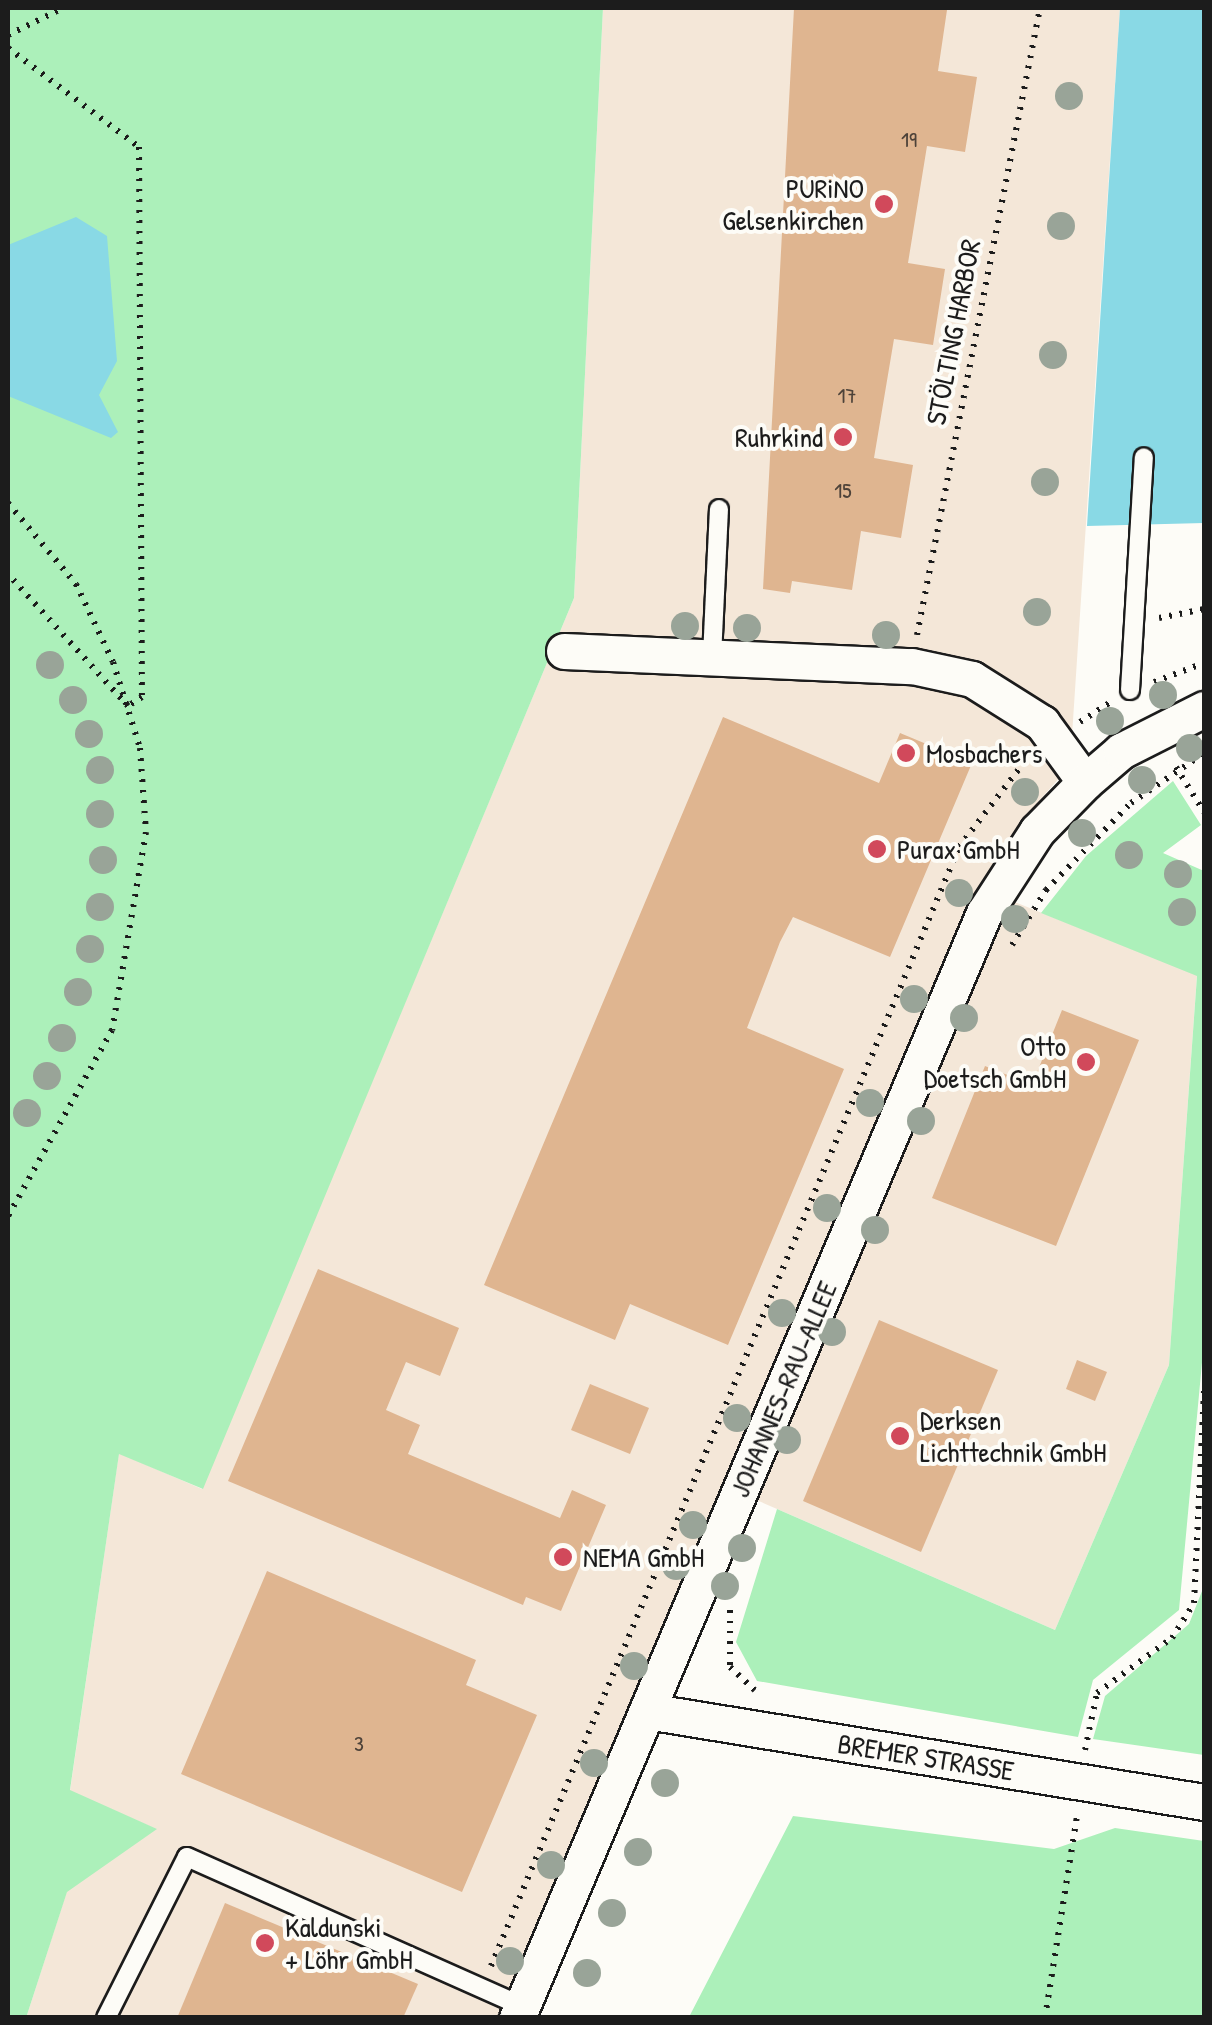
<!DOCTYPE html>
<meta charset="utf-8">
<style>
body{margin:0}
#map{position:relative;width:1212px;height:2025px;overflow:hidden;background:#fdfcf7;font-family:"Patrick Hand",sans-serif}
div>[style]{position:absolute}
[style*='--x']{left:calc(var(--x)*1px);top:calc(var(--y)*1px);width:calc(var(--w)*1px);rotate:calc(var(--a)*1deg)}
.built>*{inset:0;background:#f4e7d8}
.green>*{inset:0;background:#acf0ba}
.water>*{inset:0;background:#89d9e5}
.building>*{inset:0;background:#dfb590}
.path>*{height:6px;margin-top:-3px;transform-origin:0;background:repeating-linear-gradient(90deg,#1c1c1c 0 2.5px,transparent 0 10.5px)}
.roads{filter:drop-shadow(2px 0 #1c1c1c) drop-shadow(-2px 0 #1c1c1c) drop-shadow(0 2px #1c1c1c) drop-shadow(0 -2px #1c1c1c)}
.service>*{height:18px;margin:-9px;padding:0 9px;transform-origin:9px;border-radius:9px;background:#fdfcf7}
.minor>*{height:35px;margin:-17.5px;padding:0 17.5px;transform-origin:17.5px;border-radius:17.5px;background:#fdfcf7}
.trees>*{width:28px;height:28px;margin:-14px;border-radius:50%;background:#99a498}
.dots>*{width:28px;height:28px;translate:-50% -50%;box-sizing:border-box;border:5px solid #fdfcf7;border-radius:50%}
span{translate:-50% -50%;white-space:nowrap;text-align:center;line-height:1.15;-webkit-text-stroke:8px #fdfcf7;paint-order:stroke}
.number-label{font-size:22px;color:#4d4239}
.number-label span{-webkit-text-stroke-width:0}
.poi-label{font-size:28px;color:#1c1c1c}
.right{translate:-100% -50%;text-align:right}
.left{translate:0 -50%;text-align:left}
.street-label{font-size:28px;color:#1c1c1c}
.frame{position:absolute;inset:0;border:10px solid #1c1c1c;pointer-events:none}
</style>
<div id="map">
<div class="built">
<div style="clip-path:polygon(603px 8px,1120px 8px,1070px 766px,1023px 819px,967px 910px,505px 2017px,26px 2018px,67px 1891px,156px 1829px,70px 1791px,119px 1453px,202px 1489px,574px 598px)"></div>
<div style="clip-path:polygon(1005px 898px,1197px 975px,1169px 1365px,1055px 1630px,745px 1495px)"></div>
</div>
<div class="green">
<div style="clip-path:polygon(8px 8px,603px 8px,574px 598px,203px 1489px,119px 1454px,70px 1790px,157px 1829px,67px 1892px,26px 2018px,8px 2017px)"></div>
<div style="clip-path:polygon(1173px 781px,1201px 825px,1163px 853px,1204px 871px,1204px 1341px,1179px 1610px,1093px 1680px,1078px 1737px,757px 1681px,736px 1642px,777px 1509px,1055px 1630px,1169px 1365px,1197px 976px,1041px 913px,1086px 856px)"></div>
<div style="clip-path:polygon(1204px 1586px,1204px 1755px,1093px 1739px,1105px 1696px,1189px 1624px)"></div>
<div style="clip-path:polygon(793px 1816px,1054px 1849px,1115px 1828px,1204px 1841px,1204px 2017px,689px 2017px)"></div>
</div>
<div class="water">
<div style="clip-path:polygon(1120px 8px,1204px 8px,1204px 523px,1087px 526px)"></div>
<div style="clip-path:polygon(76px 217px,107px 236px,117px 361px,99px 395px,118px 432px,111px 438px,8px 396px,8px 245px)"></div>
</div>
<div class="building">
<div style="clip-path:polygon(794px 8px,947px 10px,938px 71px,977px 77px,965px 152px,927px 146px,908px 263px,945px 269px,933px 345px,894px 339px,874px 458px,913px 465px,901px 538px,861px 531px,852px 590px,792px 581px,790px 593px,763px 589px)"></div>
<div style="clip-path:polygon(723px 717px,879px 783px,900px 733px,972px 763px,890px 957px,793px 917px,780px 942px,747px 1028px,844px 1069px,728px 1345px,630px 1304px,615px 1340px,484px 1285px)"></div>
<div style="clip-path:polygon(1062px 1010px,1139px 1040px,1056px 1246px,932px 1198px,985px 1066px,1032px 1085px)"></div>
<div style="clip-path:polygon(318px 1269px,459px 1328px,440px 1376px,406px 1362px,386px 1410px,420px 1425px,408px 1454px,560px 1518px,572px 1490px,606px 1505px,561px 1611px,526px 1597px,523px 1605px,228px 1481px)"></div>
<div style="clip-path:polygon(879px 1320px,998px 1370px,921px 1552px,803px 1501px)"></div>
<div style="clip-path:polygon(1077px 1360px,1107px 1372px,1095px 1401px,1066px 1389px)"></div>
<div style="clip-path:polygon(590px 1384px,649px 1408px,630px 1454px,571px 1430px)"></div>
<div style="clip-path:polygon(267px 1571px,476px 1660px,466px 1685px,537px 1715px,462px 1892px,181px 1774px)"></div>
<div style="clip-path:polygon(225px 1903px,418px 1984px,403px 2018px,177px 2018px)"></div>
</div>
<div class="path">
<div style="--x:8;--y:35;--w:61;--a:-26.1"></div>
<div style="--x:8;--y:48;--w:164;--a:37.1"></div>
<div style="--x:139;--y:147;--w:550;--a:89.69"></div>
<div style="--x:142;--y:697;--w:17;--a:147"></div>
<div style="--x:128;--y:706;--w:178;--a:-132.3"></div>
<div style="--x:8;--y:503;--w:106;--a:50"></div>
<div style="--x:76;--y:584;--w:86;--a:64.6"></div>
<div style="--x:113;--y:662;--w:90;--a:72.6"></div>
<div style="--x:140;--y:748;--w:84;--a:85.9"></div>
<div style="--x:146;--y:832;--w:201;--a:99.7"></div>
<div style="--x:112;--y:1030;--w:213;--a:119.2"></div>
<div style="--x:1159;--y:618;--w:46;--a:-11.3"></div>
<div style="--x:917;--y:635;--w:639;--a:-78.9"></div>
<div style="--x:1154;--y:682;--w:53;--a:-20.8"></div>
<div style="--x:1080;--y:722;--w:37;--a:-33"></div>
<div style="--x:1176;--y:767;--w:53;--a:58.1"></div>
<div style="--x:1012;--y:945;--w:65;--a:-58.3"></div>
<div style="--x:1046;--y:890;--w:122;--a:-45.7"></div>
<div style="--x:1131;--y:803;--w:88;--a:-34.4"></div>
<div style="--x:730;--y:1610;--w:57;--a:90"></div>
<div style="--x:730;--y:1667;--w:34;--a:43"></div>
<div style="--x:1085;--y:1750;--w:58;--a:-78.1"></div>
<div style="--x:1097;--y:1693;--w:93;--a:-36.3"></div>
<div style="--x:1172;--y:1638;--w:41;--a:-57.8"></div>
<div style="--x:1194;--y:1603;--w:215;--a:-87.3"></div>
<div style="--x:491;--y:1966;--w:1213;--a:-67.3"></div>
<div style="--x:959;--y:847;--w:113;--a:-52.5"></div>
<div style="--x:1045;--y:2018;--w:204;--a:-81"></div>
</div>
<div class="roads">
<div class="service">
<div style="--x:712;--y:657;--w:148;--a:-87.3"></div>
<div style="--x:1130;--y:690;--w:233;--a:-86.6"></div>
<div style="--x:106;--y:2018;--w:180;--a:-63.3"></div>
<div style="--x:187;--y:1857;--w:367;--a:24"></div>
</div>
<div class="minor">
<div style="--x:564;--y:651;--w:348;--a:2.5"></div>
<div style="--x:912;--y:666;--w:61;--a:12.2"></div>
<div style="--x:972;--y:679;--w:83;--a:32.2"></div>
<div style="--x:1042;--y:723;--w:73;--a:53.9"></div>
<div style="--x:647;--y:1711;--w:564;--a:9.28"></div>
<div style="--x:517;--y:2018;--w:1200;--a:-67.09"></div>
<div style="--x:984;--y:913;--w:98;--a:-57.1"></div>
<div style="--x:1037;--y:831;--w:69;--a:-45.6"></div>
<div style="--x:1085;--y:782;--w:48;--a:-40.7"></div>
<div style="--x:1121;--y:751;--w:93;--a:-26.8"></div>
</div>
</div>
<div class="trees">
<div style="left:1069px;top:96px"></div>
<div style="left:1061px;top:226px"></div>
<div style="left:1053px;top:355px"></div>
<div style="left:1045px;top:482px"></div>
<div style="left:1037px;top:612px"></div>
<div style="left:685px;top:626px"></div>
<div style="left:747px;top:628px"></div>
<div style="left:886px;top:635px"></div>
<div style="left:50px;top:665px"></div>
<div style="left:1163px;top:695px"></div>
<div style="left:73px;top:700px"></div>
<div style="left:1110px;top:721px"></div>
<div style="left:89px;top:734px"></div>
<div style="left:1190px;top:748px"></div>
<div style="left:100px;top:770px"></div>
<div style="left:1142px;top:780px"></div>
<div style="left:1025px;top:792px"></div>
<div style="left:100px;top:814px"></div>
<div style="left:1082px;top:833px"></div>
<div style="left:1129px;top:855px"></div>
<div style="left:103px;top:860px"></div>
<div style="left:1178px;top:874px"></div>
<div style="left:959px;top:893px"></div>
<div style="left:100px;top:907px"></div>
<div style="left:1182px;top:912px"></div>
<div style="left:1015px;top:919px"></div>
<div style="left:90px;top:949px"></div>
<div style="left:78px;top:992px"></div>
<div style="left:914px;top:999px"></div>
<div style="left:964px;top:1018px"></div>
<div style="left:62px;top:1038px"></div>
<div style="left:47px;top:1076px"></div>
<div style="left:870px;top:1103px"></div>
<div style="left:27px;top:1113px"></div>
<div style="left:921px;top:1121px"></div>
<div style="left:827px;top:1208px"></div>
<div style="left:875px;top:1230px"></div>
<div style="left:782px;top:1313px"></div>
<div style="left:832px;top:1332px"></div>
<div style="left:737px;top:1418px"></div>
<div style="left:787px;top:1440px"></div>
<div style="left:693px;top:1525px"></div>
<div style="left:742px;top:1548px"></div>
<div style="left:676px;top:1566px"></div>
<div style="left:725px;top:1586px"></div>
<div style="left:634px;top:1666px"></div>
<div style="left:594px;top:1763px"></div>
<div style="left:665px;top:1783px"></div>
<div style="left:638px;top:1852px"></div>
<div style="left:551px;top:1865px"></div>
<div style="left:612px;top:1913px"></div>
<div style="left:510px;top:1961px"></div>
<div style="left:587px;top:1973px"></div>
</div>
<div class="dots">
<div style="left:884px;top:204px;background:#d1495b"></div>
<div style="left:843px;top:437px;background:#d1495b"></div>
<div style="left:906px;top:753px;background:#d1495b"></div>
<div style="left:877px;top:849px;background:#d1495b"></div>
<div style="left:1086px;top:1062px;background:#d1495b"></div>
<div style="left:900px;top:1436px;background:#d1495b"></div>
<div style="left:563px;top:1557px;background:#d1495b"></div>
<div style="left:265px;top:1943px;background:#d1495b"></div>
</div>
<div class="number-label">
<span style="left:909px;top:140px">19</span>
<span style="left:847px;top:396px">17</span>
<span style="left:843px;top:491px">15</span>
<span style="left:359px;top:1744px">3</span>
</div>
<div class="poi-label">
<span class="right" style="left:864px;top:204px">PURiNO<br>Gelsenkirchen</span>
<span class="right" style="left:823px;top:437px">Ruhrkind</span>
<span class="left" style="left:926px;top:753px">Mosbachers</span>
<span class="left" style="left:897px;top:849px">Purax GmbH</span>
<span class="right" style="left:1066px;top:1062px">Otto<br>Doetsch GmbH</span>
<span class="left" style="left:920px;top:1436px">Derksen<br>Lichttechnik GmbH</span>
<span class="left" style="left:583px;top:1557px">NEMA GmbH</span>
<span class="left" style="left:285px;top:1943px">Kaldunski<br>+ Löhr GmbH</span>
</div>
<div class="street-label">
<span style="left:953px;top:332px;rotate:-79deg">STÖLTING HARBOR</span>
<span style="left:783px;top:1389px;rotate:-67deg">JOHANNES-RAU-ALLEE</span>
<span style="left:926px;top:1757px;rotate:9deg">BREMER STRASSE</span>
</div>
<div class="frame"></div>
</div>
